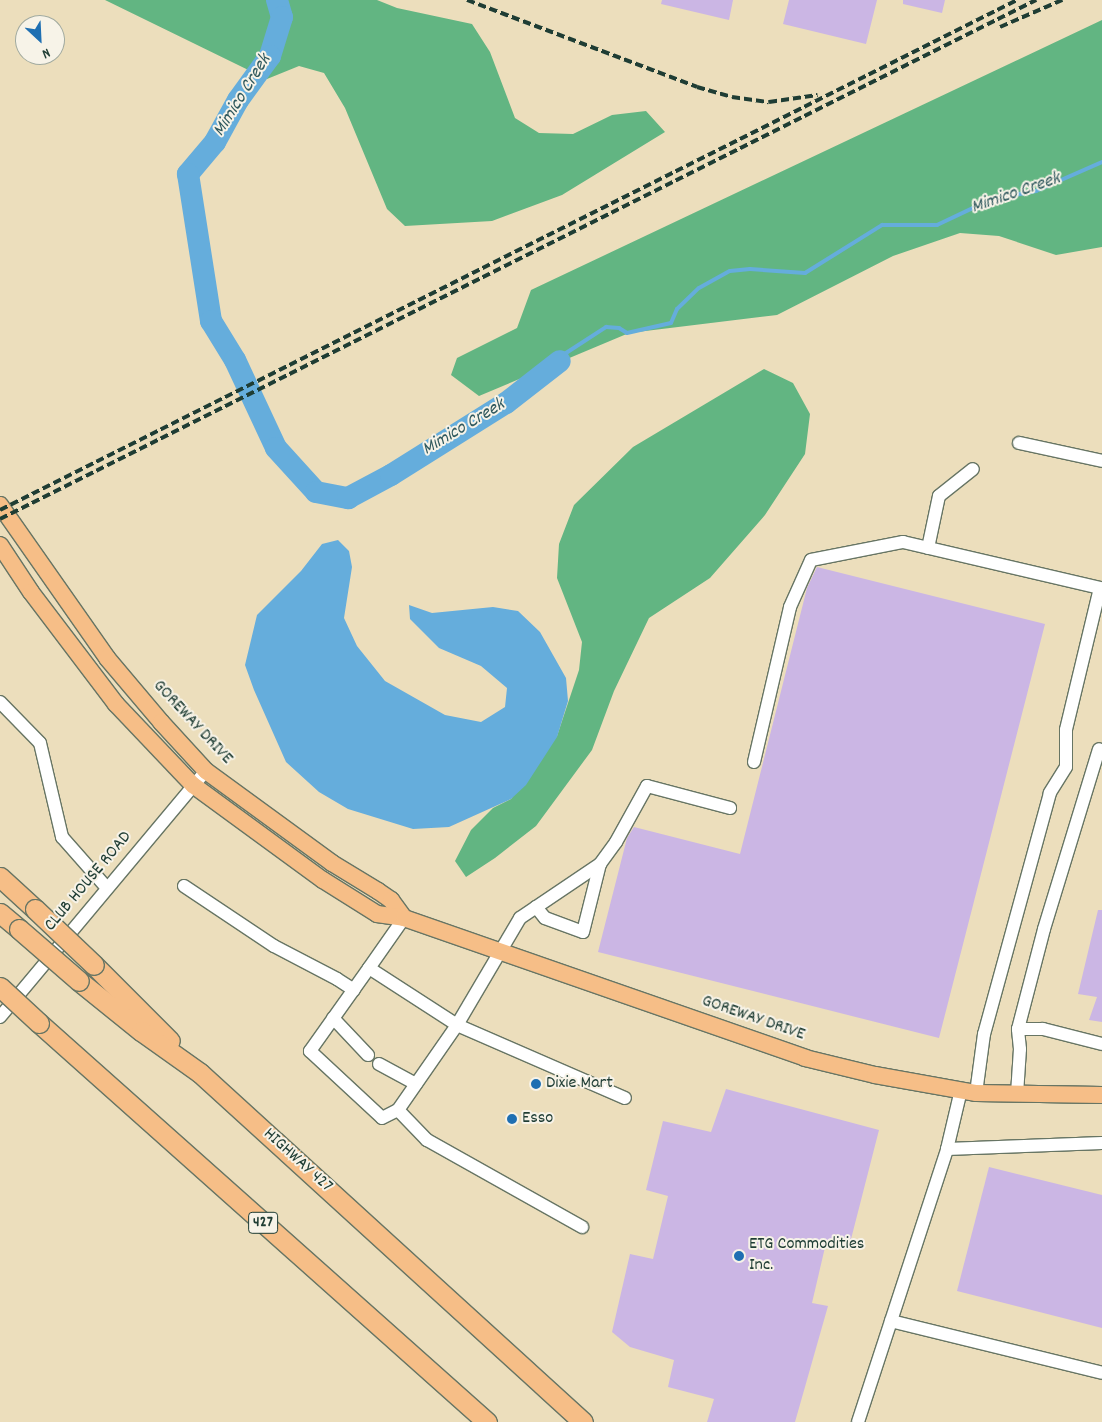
<!DOCTYPE html>
<style>
body{margin:0}
#map{position:relative;width:1102px;height:1422px;overflow:hidden;background:#ecdebc;font-family:Dekko,sans-serif}
div>[style]{position:absolute}
[style*='--x']{left:calc(var(--x)*1px);top:calc(var(--y)*1px);width:calc(var(--w)*1px);rotate:calc(var(--a)*1deg)}
.forest>*{inset:0;background:#62b582}
.water>*{inset:0;background:#65addc}
.stream>*{height:4px;margin:-2px;padding:0 2px;transform-origin:2px;border-radius:2px;background:#65addc}
.river>*{height:22px;margin:-11px;padding:0 11px;transform-origin:11px;border-radius:11px;background:#65addc}
.building>*{inset:0;background:#cbb6e4}
.roads{filter:drop-shadow(1px 0 #677564) drop-shadow(-1px 0 #677564) drop-shadow(0 1px #677564) drop-shadow(0 -1px #677564)}
.minor>*{height:12px;margin:-6px;padding:0 6px;transform-origin:6px;border-radius:6px;background:#fff}
.major>*{height:16px;margin:-8px;padding:0 8px;transform-origin:8px;border-radius:8px;background:#f6be87}
.highway>*{height:19px;margin:-9.5px;padding:0 9.5px;transform-origin:9.5px;border-radius:9.5px;background:#f6be87}
.rail>*{height:4px;margin-top:-2px;transform-origin:0;background:repeating-linear-gradient(90deg,#1f3d34 0 8px,transparent 0 12px)}
.bridges{filter:drop-shadow(1px 0 #677564) drop-shadow(-1px 0 #677564) drop-shadow(0 1px #677564) drop-shadow(0 -1px #677564)}
.highway-bridge>*{height:19px;margin:-9.5px;padding:0 9.5px;transform-origin:9.5px;border-radius:9.5px;background:#f6be87}
.dots>*{width:14px;height:14px;translate:-50% -50%;box-sizing:border-box;border:2px solid #f7f3e8;border-radius:50%}
span{translate:-50% -50%;white-space:nowrap;text-align:center;line-height:1.15;-webkit-text-stroke:4px #f7f3e8;paint-order:stroke}
.shield-label span{padding:1px 4px;background:#f7f3e8;border:1px solid;border-radius:4px;-webkit-text-stroke-width:0}
.shield-label{font-size:16px;color:#1f3d34;font-weight:700}
.street-label{font-size:18px;color:#1f3d34}
.poi-label{font-size:18px;color:#1f3d34}
.left{translate:0 -50%;text-align:left}
.water-label{font-size:19px;color:#30595e;font-style:italic}
.north{position:absolute;left:15px;top:15px;width:50px;height:50px;box-sizing:border-box;background:#f7f3e8;border:1px solid #a1aaa0;border-radius:50%;rotate:155deg;font-size:14px;font-weight:700;line-height:20px;text-align:center;color:#1f3d34}
.north::after{content:'';display:block;margin:auto;width:18px;height:22px;background:#1f6fb2;clip-path:polygon(50% 0,100% 100%,50% 72%,0 100%)}
</style>
<div id="map">
<div class="forest">
<div style="clip-path:polygon(105px 0,377px 0,397px 8px,472px 24px,490px 52px,515px 118px,539px 133px,573px 134px,612px 115px,646px 111px,665px 132px,562px 195px,492px 221px,405px 226px,387px 209px,345px 108px,324px 73px,299px 66px,267px 79px)"></div>
<div style="clip-path:polygon(1102px 20px,1102px 247px,1056px 255px,999px 236px,960px 233px,893px 256px,777px 315px,629px 333px,479px 396px,451px 375px,457px 358px,517px 328px,531px 290px)"></div>
<div style="clip-path:polygon(764px 369px,793px 383px,810px 414px,805px 454px,765px 515px,710px 578px,649px 618px,614px 691px,592px 750px,536px 826px,495px 858px,466px 877px,455px 861px,471px 830px,493px 808px,511px 799px,557px 736px,579px 670px,582px 642px,557px 578px,559px 544px,574px 505px,633px 447px)"></div>
</div>
<div class="water">
<div style="clip-path:polygon(338px 540px,349px 551px,352px 567px,344px 618px,357px 646px,385px 681px,445px 715px,481px 722px,505px 707px,507px 688px,481px 666px,439px 648px,410px 619px,409px 605px,432px 613px,493px 607px,518px 611px,540px 632px,566px 678px,568px 701px,557px 737px,526px 785px,511px 799px,449px 827px,413px 829px,348px 809px,319px 792px,286px 762px,254px 690px,245px 665px,257px 615px,301px 571px,322px 544px)"></div>
</div>
<div class="stream">
<div style="--x:560;--y:361;--w:10;--a:-53"></div>
<div style="--x:566;--y:353;--w:48;--a:-33"></div>
<div style="--x:606;--y:327;--w:13;--a:4"></div>
<div style="--x:619;--y:328;--w:9;--a:32"></div>
<div style="--x:627;--y:333;--w:45;--a:-12.8"></div>
<div style="--x:671;--y:323;--w:15;--a:-67"></div>
<div style="--x:677;--y:309;--w:30;--a:-44"></div>
<div style="--x:699;--y:288;--w:35;--a:-29"></div>
<div style="--x:730;--y:271;--w:20;--a:-6"></div>
<div style="--x:750;--y:269;--w:55;--a:4.2"></div>
<div style="--x:805;--y:273;--w:91;--a:-31.9"></div>
<div style="--x:882;--y:225;--w:55;--a:0"></div>
<div style="--x:937;--y:225;--w:61;--a:-25.3"></div>
<div style="--x:992;--y:199;--w:45;--a:-10.3"></div>
<div style="--x:1036;--y:191;--w:72;--a:-23.7"></div>
</div>
<div class="river">
<div style="--x:277;--y:0;--w:18;--a:74"></div>
<div style="--x:282;--y:17;--w:41;--a:107.1"></div>
<div style="--x:270;--y:56;--w:54;--a:126"></div>
<div style="--x:238;--y:100;--w:48;--a:118.7"></div>
<div style="--x:215;--y:142;--w:42;--a:130.2"></div>
<div style="--x:188;--y:174;--w:149;--a:81.1"></div>
<div style="--x:211;--y:321;--w:46;--a:58.4"></div>
<div style="--x:235;--y:360;--w:97;--a:65"></div>
<div style="--x:276;--y:448;--w:59;--a:47.7"></div>
<div style="--x:316;--y:492;--w:33;--a:11"></div>
<div style="--x:348;--y:498;--w:49;--a:-28.1"></div>
<div style="--x:391;--y:475;--w:136;--a:-32.1"></div>
<div style="--x:506;--y:403;--w:68;--a:-37.9"></div>
</div>
<div class="building">
<div style="clip-path:polygon(662px 0,733px 0,729px 20px,661px 4px)"></div>
<div style="clip-path:polygon(789px 0,877px 0,866px 44px,783px 24px)"></div>
<div style="clip-path:polygon(903px 0,945px 0,942px 13px,903px 4px)"></div>
<div style="clip-path:polygon(817px 567px,1045px 624px,939px 1038px,598px 952px,627px 838px,634px 827px,740px 854px,807px 588px)"></div>
<div style="clip-path:polygon(1098px 910px,1102px 910px,1102px 1022px,1089px 1020px,1097px 997px,1078px 994px)"></div>
<div style="clip-path:polygon(726px 1089px,879px 1130px,849px 1247px,826px 1243px,812px 1303px,828px 1306px,795px 1422px,707px 1422px,714px 1399px,668px 1387px,674px 1360px,630px 1347px,612px 1332px,630px 1254px,653px 1259px,668px 1196px,646px 1190px,663px 1121px,711px 1132px)"></div>
<div style="clip-path:polygon(989px 1167px,1102px 1195px,1102px 1328px,957px 1291px)"></div>
</div>
<div class="roads">
<div class="minor">
<div style="--x:1019;--y:443;--w:85;--a:12.2"></div>
<div style="--x:928;--y:548;--w:53;--a:-78.1"></div>
<div style="--x:939;--y:496;--w:43;--a:-38.5"></div>
<div style="--x:0;--y:702;--w:57;--a:45.7"></div>
<div style="--x:40;--y:743;--w:97;--a:76.8"></div>
<div style="--x:62;--y:837;--w:68;--a:48.6"></div>
<div style="--x:754;--y:762;--w:159;--a:-76.9"></div>
<div style="--x:790;--y:607;--w:51;--a:-65.9"></div>
<div style="--x:811;--y:560;--w:94;--a:-11.1"></div>
<div style="--x:903;--y:542;--w:202;--a:13.1"></div>
<div style="--x:1100;--y:588;--w:146;--a:103.5"></div>
<div style="--x:1066;--y:730;--w:37;--a:90"></div>
<div style="--x:1066;--y:767;--w:31;--a:122"></div>
<div style="--x:1050;--y:793;--w:250;--a:105.3"></div>
<div style="--x:984;--y:1034;--w:60;--a:97.7"></div>
<div style="--x:184;--y:886;--w:108;--a:33.7"></div>
<div style="--x:274;--y:946;--w:71;--a:27.6"></div>
<div style="--x:337;--y:979;--w:20;--a:33"></div>
<div style="--x:536;--y:907;--w:14;--a:51"></div>
<div style="--x:545;--y:918;--w:40;--a:20.2"></div>
<div style="--x:583;--y:932;--w:70;--a:-76"></div>
<div style="--x:404;--y:918;--w:61;--a:125"></div>
<div style="--x:369;--y:968;--w:105;--a:32.9"></div>
<div style="--x:457;--y:1025;--w:124;--a:-59.5"></div>
<div style="--x:520;--y:918;--w:97;--a:-34"></div>
<div style="--x:600;--y:864;--w:27;--a:-54"></div>
<div style="--x:616;--y:842;--w:64;--a:-61"></div>
<div style="--x:647;--y:786;--w:86;--a:14.8"></div>
<div style="--x:369;--y:968;--w:102;--a:125.4"></div>
<div style="--x:310;--y:1051;--w:98;--a:42.9"></div>
<div style="--x:382;--y:1118;--w:18;--a:-27"></div>
<div style="--x:398;--y:1110;--w:103;--a:-55.2"></div>
<div style="--x:457;--y:1025;--w:183;--a:23.5"></div>
<div style="--x:0;--y:1017;--w:321;--a:-50.1"></div>
<div style="--x:333;--y:1018;--w:51;--a:46.6"></div>
<div style="--x:1018;--y:1029;--w:25;--a:0"></div>
<div style="--x:1043;--y:1029;--w:61;--a:14.3"></div>
<div style="--x:379;--y:1064;--w:42;--a:28.4"></div>
<div style="--x:961;--y:1090;--w:61;--a:103.3"></div>
<div style="--x:947;--y:1149;--w:155;--a:-2.2"></div>
<div style="--x:1017;--y:1094;--w:45;--a:-86.2"></div>
<div style="--x:1020;--y:1049;--w:20;--a:-96"></div>
<div style="--x:1018;--y:1029;--w:103;--a:-75.4"></div>
<div style="--x:1044;--y:929;--w:188;--a:-73"></div>
<div style="--x:398;--y:1110;--w:42;--a:46"></div>
<div style="--x:427;--y:1140;--w:178;--a:29.3"></div>
<div style="--x:891;--y:1321;--w:217;--a:13.8"></div>
<div style="--x:858;--y:1422;--w:287;--a:-71.9"></div>
</div>
<div class="major">
<div style="--x:0;--y:505;--w:187;--a:55"></div>
<div style="--x:107;--y:658;--w:84;--a:49.8"></div>
<div style="--x:161;--y:722;--w:67;--a:47.4"></div>
<div style="--x:206;--y:771;--w:156;--a:36.1"></div>
<div style="--x:332;--y:863;--w:54;--a:31.3"></div>
<div style="--x:378;--y:891;--w:16;--a:35"></div>
<div style="--x:391;--y:900;--w:22;--a:54"></div>
<div style="--x:0;--y:545;--w:56;--a:56.6"></div>
<div style="--x:31;--y:592;--w:141;--a:52.8"></div>
<div style="--x:116;--y:704;--w:112;--a:46.5"></div>
<div style="--x:193;--y:785;--w:161;--a:36.2"></div>
<div style="--x:323;--y:880;--w:64;--a:32.2"></div>
<div style="--x:377;--y:914;--w:27;--a:8"></div>
<div style="--x:404;--y:918;--w:425;--a:19.2"></div>
<div style="--x:805;--y:1058;--w:72;--a:13.7"></div>
<div style="--x:875;--y:1075;--w:103;--a:10.1"></div>
<div style="--x:976;--y:1093;--w:126;--a:0.9"></div>
</div>
<div class="highway">
<div style="--x:0;--y:877;--w:47;--a:42.4"></div>
<div style="--x:0;--y:913;--w:25;--a:40"></div>
<div style="--x:94;--y:965;--w:107;--a:45"></div>
<div style="--x:79;--y:981;--w:80;--a:38.9"></div>
<div style="--x:141;--y:1031;--w:72;--a:35.4"></div>
<div style="--x:200;--y:1073;--w:518;--a:42.34"></div>
<div style="--x:39;--y:1023;--w:600;--a:41.69"></div>
</div>
</div>
<div class="rail">
<div style="--x:467;--y:0;--w:246;--a:20.7"></div>
<div style="--x:697;--y:87;--w:36;--a:16"></div>
<div style="--x:732;--y:97;--w:37;--a:8"></div>
<div style="--x:769;--y:102;--w:49;--a:-8.1"></div>
<div style="--x:1000;--y:27;--w:68;--a:-23.5"></div>
<div style="--x:0;--y:510;--w:1138;--a:-26.63"></div>
<div style="--x:0;--y:519;--w:1159;--a:-26.61"></div>
</div>
<div class="bridges">
<div class="highway-bridge">
<div style="--x:35;--y:909;--w:81;--a:43.5"></div>
<div style="--x:19;--y:929;--w:79;--a:40.9"></div>
<div style="--x:0;--y:987;--w:53;--a:42.7"></div>
</div>
</div>
<div class="dots">
<div style="left:536px;top:1084px;background:#1f6fb2"></div>
<div style="left:512px;top:1119px;background:#1f6fb2"></div>
<div style="left:739px;top:1256px;background:#1f6fb2"></div>
</div>
<div class="shield-label">
<span style="left:263px;top:1223px">427</span>
</div>
<div class="street-label">
<span style="left:192px;top:723px;rotate:47deg">GOREWAY DRIVE</span>
<span style="left:89px;top:882px;rotate:-50deg">CLUB HOUSE ROAD</span>
<span style="left:753px;top:1019px;rotate:19deg">GOREWAY DRIVE</span>
<span style="left:297px;top:1161px;rotate:42deg">HIGHWAY 427</span>
</div>
<div class="poi-label">
<span class="left" style="left:546px;top:1084px">Dixie Mart</span>
<span class="left" style="left:522px;top:1119px">Esso</span>
<span class="left" style="left:749px;top:1256px">ETG Commodities<br>Inc.</span>
</div>
<div class="water-label">
<span style="left:243px;top:96px;rotate:-58deg">Mimico Creek</span>
<span style="left:1016px;top:194px;rotate:-19deg">Mimico Creek</span>
<span style="left:464px;top:428px;rotate:-31deg">Mimico Creek</span>
</div>
<div class="north">N</div>
</div>
